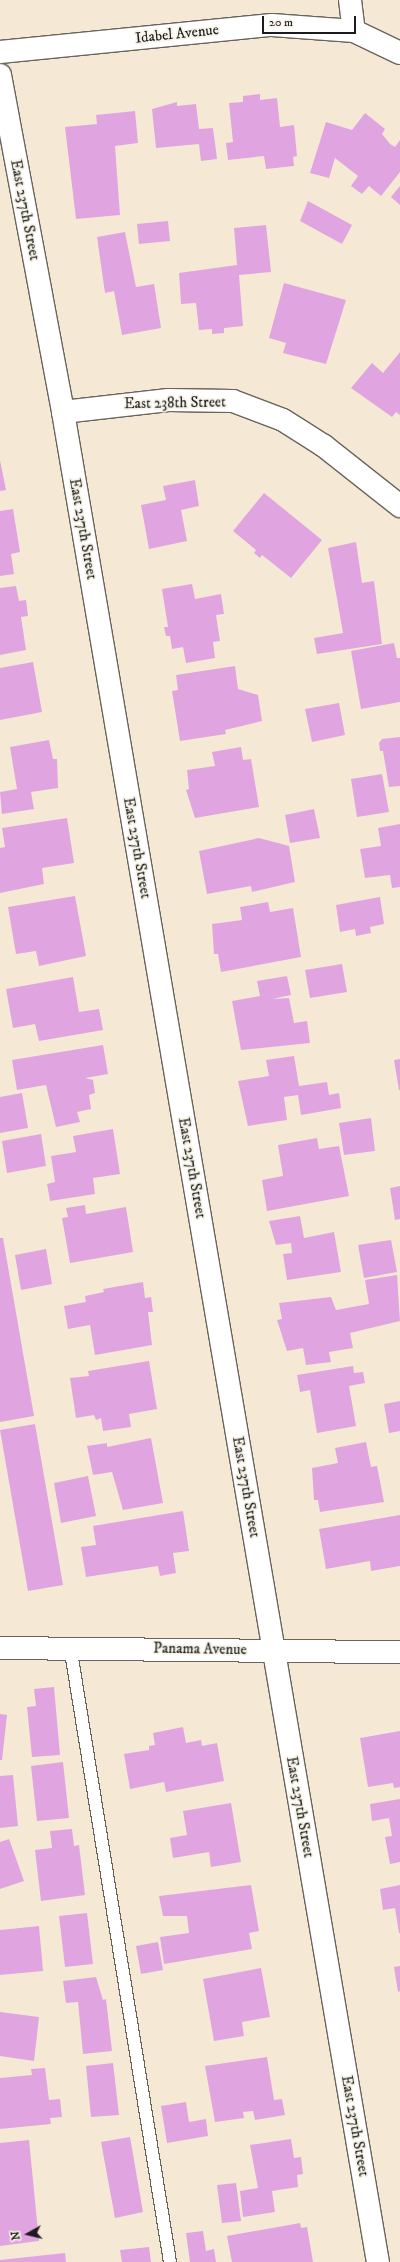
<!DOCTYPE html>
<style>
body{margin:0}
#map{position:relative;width:400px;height:2262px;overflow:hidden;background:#f5e9d5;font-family:"IM FELL DW Pica",serif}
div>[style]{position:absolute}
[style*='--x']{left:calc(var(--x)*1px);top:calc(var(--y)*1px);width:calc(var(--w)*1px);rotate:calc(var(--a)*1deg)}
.building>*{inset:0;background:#e0a5e1}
.roads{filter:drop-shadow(1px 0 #68645d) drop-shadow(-1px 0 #68645d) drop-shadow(0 1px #68645d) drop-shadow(0 -1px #68645d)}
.lane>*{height:12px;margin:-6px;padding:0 6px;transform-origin:6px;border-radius:6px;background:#fff}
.street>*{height:22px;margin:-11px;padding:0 11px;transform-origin:11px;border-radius:11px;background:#fff}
span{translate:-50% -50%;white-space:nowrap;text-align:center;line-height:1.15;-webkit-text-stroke:3.5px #f7f3e8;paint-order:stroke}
.street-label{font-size:15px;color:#1c1c1c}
.north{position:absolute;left:8px;top:2214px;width:40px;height:40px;-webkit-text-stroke:3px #f7f3e8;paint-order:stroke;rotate:262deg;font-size:11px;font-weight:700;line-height:16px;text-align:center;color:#1c1c1c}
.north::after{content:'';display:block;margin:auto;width:14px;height:18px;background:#1c1c1c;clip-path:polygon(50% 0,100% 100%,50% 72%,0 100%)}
.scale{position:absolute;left:262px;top:16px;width:94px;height:18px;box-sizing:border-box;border:2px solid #1c1c1c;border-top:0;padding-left:5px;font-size:12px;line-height:14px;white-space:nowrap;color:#1c1c1c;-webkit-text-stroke:3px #f7f3e8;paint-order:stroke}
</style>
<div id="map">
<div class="building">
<div style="clip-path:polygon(260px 94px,260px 100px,277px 98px,280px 127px,294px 125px,297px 156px,293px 157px,294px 166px,266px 169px,264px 156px,228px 160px,226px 143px,233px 142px,229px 103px,243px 102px,243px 96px)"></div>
<div style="clip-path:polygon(177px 102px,177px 106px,196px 104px,199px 129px,213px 128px,217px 159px,201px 161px,199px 144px,156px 148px,152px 109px)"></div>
<div style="clip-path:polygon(135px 111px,138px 143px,115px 146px,120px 215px,76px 219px,65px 127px,97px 124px,96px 115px)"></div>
<div style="clip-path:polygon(365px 113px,385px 129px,382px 134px,390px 144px,395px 147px,400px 140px,400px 172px,381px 196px,369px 186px,362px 194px,351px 186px,358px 176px,335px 158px,329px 178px,310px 173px,326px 122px,352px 130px)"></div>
<div style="clip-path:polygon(400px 186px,400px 205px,391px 197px)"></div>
<div style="clip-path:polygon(308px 201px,352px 225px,342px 244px,300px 221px)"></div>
<div style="clip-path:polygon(168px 221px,170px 241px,139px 244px,137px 224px)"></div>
<div style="clip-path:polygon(266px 225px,271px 272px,239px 275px,243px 326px,224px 328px,224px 333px,212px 334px,212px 329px,199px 330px,196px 303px,181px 304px,179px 273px,237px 265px,234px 228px)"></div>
<div style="clip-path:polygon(125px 232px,136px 287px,154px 284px,161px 328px,122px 335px,114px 291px,105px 293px,97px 237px)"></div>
<div style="clip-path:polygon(284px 283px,346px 300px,326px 364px,283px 353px,286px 343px,269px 338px)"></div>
<div style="clip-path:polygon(400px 352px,400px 415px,396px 412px,392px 417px,351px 388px,372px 363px,383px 373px)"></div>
<div style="clip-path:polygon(0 460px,6px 490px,0 491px)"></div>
<div style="clip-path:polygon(195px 480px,199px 506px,181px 510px,187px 541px,149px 549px,141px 505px,166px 500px,163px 486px)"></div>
<div style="clip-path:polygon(264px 493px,322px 540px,291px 578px,262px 555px,260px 558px,254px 553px,256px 550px,233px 531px)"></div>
<div style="clip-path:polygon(13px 509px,20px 552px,11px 554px,14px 574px,0 576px,0 511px)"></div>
<div style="clip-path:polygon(356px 542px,362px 583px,374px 581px,382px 644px,317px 654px,314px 638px,343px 633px,328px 548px)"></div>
<div style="clip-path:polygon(192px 584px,195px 599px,221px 594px,224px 614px,216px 615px,220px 641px,213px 642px,215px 658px,186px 663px,183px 647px,172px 649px,170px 636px,166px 636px,164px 627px,168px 627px,162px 589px)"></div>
<div style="clip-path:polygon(16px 586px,19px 601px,26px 600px,28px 616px,21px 617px,26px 650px,0 655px,0 588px)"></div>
<div style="clip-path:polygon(394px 643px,397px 658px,400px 658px,400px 702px,361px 709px,351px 651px)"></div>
<div style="clip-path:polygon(33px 662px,42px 712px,0 720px,0 668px)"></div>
<div style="clip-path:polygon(235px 666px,238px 689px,258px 695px,262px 721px,225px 730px,226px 734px,180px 741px,172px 691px,178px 690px,176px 675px)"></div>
<div style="clip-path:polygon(339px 703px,345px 735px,312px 742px,305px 709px)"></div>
<div style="clip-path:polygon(400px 737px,400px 786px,389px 787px,383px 751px,380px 751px,379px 743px,382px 739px)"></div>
<div style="clip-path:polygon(49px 740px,53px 759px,57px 759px,58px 788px,31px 792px,34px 809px,2px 814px,0 792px,17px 789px,10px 747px)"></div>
<div style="clip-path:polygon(241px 747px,243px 760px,251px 759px,259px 807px,195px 818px,186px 790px,189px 789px,187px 770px,215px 766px,212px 752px)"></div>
<div style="clip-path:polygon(382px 774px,389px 812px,357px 817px,351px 779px)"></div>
<div style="clip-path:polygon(314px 809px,320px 838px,290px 843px,285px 815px)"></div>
<div style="clip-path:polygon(67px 818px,74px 863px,42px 868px,44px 884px,0 893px,0 848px,5px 847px,2px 828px)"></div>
<div style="clip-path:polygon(400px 824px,400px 887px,392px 888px,390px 875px,365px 878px,360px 849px,381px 846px,378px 828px)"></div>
<div style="clip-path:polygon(259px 838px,289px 846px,295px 882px,252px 892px,251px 886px,207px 894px,199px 851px)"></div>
<div style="clip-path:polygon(75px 896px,86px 956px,39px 966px,36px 951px,16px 954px,8px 907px)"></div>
<div style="clip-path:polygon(380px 897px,384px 924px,370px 927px,371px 933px,356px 936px,355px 929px,340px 932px,336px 905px)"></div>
<div style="clip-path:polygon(268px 902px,270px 912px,293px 908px,301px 957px,221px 972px,218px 954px,214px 954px,212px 924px,242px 920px,240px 907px)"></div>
<div style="clip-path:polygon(342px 964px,347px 992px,310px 998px,305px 970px)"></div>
<div style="clip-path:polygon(287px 976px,291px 995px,272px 999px,289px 998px,294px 1023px,307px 1021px,310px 1043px,241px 1050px,232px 1001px,260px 996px,257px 981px)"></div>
<div style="clip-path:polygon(73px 977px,79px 1012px,99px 1009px,103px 1030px,39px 1041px,35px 1024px,13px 1028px,6px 989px)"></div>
<div style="clip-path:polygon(103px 1045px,108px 1074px,85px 1078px,93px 1080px,95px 1093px,89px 1095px,91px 1109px,77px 1112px,80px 1122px,56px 1127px,46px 1085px,17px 1090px,12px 1060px)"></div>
<div style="clip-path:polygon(294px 1056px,299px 1086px,327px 1082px,329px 1095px,339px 1093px,341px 1108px,301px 1115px,298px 1095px,284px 1097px,287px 1120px,248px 1126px,238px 1081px,269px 1076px,266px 1060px)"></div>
<div style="clip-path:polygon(400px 1059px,400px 1090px,399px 1090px,394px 1060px)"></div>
<div style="clip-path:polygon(22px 1093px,28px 1128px,0 1133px,0 1097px)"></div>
<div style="clip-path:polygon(371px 1118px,375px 1151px,344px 1155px,339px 1123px)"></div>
<div style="clip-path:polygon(113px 1129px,120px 1174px,93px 1178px,95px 1194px,50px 1201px,47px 1184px,55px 1182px,51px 1156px,76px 1152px,73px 1136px)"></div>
<div style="clip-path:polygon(41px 1134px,46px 1166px,7px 1173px,2px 1141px)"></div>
<div style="clip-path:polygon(317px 1138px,319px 1149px,339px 1146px,349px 1196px,267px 1211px,262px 1180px,283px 1176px,278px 1145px)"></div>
<div style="clip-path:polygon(400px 1186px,400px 1219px,395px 1220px,390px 1188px)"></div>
<div style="clip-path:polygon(85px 1205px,86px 1214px,126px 1207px,133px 1252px,70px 1263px,62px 1218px,68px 1217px,66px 1208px)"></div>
<div style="clip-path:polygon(300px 1216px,304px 1238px,334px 1232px,341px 1272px,287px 1280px,283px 1254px,292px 1253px,291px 1243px,276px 1245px,269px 1221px)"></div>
<div style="clip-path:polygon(0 1238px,3px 1238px,34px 1416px,0 1422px)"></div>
<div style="clip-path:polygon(391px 1240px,397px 1272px,364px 1278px,358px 1245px)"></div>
<div style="clip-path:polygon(46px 1249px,52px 1284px,21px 1290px,15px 1255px)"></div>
<div style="clip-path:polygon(397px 1275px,400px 1321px,350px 1333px,353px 1348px,329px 1352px,331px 1362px,306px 1365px,303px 1348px,287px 1351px,277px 1320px,282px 1319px,279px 1303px,331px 1297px,336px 1310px,369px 1304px,365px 1280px)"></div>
<div style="clip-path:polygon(143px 1282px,145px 1298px,151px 1297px,153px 1312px,148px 1312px,152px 1345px,95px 1355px,90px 1325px,68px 1329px,64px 1306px,86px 1302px,85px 1296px,104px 1292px,103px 1289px)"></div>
<div style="clip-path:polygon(149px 1361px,157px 1409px,129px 1414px,131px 1427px,103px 1431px,101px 1418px,96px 1420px,94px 1415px,76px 1418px,70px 1378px,89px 1376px,88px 1371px)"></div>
<div style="clip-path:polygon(353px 1366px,354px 1373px,363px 1372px,365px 1383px,349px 1386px,356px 1426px,317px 1433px,310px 1390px,300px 1392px,297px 1375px)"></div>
<div style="clip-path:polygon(400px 1401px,400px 1431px,389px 1433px,384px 1404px)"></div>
<div style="clip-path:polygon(35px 1424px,63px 1585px,28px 1591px,0 1430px)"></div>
<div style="clip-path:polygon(151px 1438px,163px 1503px,123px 1510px,112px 1472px,93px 1475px,87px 1446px,107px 1443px,107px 1447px)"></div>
<div style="clip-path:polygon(366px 1442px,371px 1467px,377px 1466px,384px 1502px,320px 1512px,318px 1500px,314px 1500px,312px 1468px,338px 1463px,335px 1448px)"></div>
<div style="clip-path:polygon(88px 1476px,96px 1516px,61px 1523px,54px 1483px)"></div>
<div style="clip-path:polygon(183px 1511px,189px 1551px,173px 1553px,176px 1573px,160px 1576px,158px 1566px,86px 1577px,81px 1547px,96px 1545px,93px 1526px)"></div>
<div style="clip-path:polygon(400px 1515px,400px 1566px,371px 1571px,370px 1561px,326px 1569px,319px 1529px)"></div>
<div style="clip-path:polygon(54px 1687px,60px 1755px,32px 1757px,27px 1707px,36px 1706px,34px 1689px)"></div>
<div style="clip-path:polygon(0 1714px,7px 1715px,2px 1760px,0 1760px)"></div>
<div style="clip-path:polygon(183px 1727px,186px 1743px,201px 1740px,202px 1746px,217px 1743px,224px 1781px,166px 1792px,164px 1782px,130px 1789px,124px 1754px,149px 1750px,149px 1746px,155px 1745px,153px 1733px)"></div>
<div style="clip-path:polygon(400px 1731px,400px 1787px,394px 1788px,393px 1783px,368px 1787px,360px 1738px)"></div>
<div style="clip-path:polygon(63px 1762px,69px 1818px,37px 1821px,31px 1766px)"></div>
<div style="clip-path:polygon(13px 1775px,18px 1826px,0 1828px,0 1776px)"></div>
<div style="clip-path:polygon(400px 1799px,400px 1862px,390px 1864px,385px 1837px,392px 1836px,389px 1818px,372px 1821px,370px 1804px)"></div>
<div style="clip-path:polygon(231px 1803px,241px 1862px,211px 1867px,209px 1852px,173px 1858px,170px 1838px,187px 1835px,183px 1811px)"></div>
<div style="clip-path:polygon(72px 1829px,74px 1846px,79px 1845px,85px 1895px,41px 1901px,35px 1850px,52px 1848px,50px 1831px)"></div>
<div style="clip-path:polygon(9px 1839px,24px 1881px,0 1889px,0 1842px)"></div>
<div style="clip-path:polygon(251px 1885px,259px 1931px,249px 1933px,252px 1949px,164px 1964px,160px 1937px,189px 1933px,187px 1916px,163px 1916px,159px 1896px)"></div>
<div style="clip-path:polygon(400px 1885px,400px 1933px,399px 1933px,395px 1908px,383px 1910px,380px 1889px)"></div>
<div style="clip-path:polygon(87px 1913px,93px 1964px,65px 1967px,59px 1916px)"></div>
<div style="clip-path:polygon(39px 1926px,43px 1971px,0 1975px,0 1930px)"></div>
<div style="clip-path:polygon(158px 1942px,163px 1970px,141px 1974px,136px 1946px)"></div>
<div style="clip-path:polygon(400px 1966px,400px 1991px,398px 1992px,394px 1967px)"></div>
<div style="clip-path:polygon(261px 1968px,270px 2017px,242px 2022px,244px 2036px,214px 2041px,203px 1979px)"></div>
<div style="clip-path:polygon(96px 1977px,103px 2000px,106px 1999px,112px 2051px,83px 2054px,78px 2002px,66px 2003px,63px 1981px)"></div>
<div style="clip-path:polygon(0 2012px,39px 2017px,34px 2061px,0 2056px)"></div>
<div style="clip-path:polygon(267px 2057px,274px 2100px,282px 2099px,285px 2115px,255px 2120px,253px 2111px,243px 2112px,244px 2118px,215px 2122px,205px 2066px)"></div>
<div style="clip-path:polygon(113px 2063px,119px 2115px,91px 2117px,86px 2066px)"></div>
<div style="clip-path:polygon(45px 2068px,49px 2100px,60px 2099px,62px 2117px,50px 2118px,51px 2124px,0 2129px,0 2078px,32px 2075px,31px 2069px)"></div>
<div style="clip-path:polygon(186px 2102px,189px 2122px,206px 2119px,208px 2136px,167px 2143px,161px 2106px)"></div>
<div style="clip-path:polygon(130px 2137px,143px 2212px,115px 2218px,101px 2142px)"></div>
<div style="clip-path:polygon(291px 2139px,294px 2158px,301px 2157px,303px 2174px,297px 2175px,298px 2187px,272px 2191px,275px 2212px,243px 2217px,240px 2191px,258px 2188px,250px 2145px)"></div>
<div style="clip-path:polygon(29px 2140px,39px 2241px,0 2246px,0 2143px)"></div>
<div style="clip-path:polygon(236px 2183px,241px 2221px,222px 2223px,217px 2185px)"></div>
<div style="clip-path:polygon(300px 2223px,301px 2228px,307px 2227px,313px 2262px,232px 2262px,227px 2236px)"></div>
<div style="clip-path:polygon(203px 2231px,206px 2251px,214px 2249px,216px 2262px,190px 2262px,186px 2233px)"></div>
<div style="clip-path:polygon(149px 2247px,151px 2262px,122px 2262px,120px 2250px)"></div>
<div style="clip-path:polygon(65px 2253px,66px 2262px,0 2262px,0 2260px)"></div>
</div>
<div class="roads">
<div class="lane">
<div style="--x:70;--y:1646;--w:624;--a:80.78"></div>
</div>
<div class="street">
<div style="--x:350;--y:0;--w:31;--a:83"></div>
<div style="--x:354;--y:31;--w:51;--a:25.6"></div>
<div style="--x:0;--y:52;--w:273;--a:-5.7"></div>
<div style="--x:272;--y:25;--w:82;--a:4.2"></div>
<div style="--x:0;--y:75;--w:343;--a:79.4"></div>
<div style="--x:63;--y:412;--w:1877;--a:80.34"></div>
<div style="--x:63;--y:412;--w:106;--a:-6.5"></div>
<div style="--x:168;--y:400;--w:65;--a:0.9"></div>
<div style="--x:233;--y:401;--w:53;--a:20.8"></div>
<div style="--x:283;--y:420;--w:49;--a:32.4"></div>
<div style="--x:324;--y:446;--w:97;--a:38.3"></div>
<div style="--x:0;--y:1648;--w:400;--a:0.6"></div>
</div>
</div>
<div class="street-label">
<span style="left:177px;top:34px;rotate:-6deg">Idabel Avenue</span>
<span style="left:25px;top:210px;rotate:79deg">East 237th Street</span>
<span style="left:175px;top:403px;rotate:-1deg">East 238th Street</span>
<span style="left:83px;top:529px;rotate:80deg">East 237th Street</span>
<span style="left:137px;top:848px;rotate:80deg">East 237th Street</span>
<span style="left:192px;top:1168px;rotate:80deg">East 237th Street</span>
<span style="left:246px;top:1487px;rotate:80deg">East 237th Street</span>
<span style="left:200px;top:1649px;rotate:1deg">Panama Avenue</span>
<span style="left:300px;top:1807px;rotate:80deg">East 237th Street</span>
<span style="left:355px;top:2126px;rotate:80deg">East 237th Street</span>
</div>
<div class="north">N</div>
<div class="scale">20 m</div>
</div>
